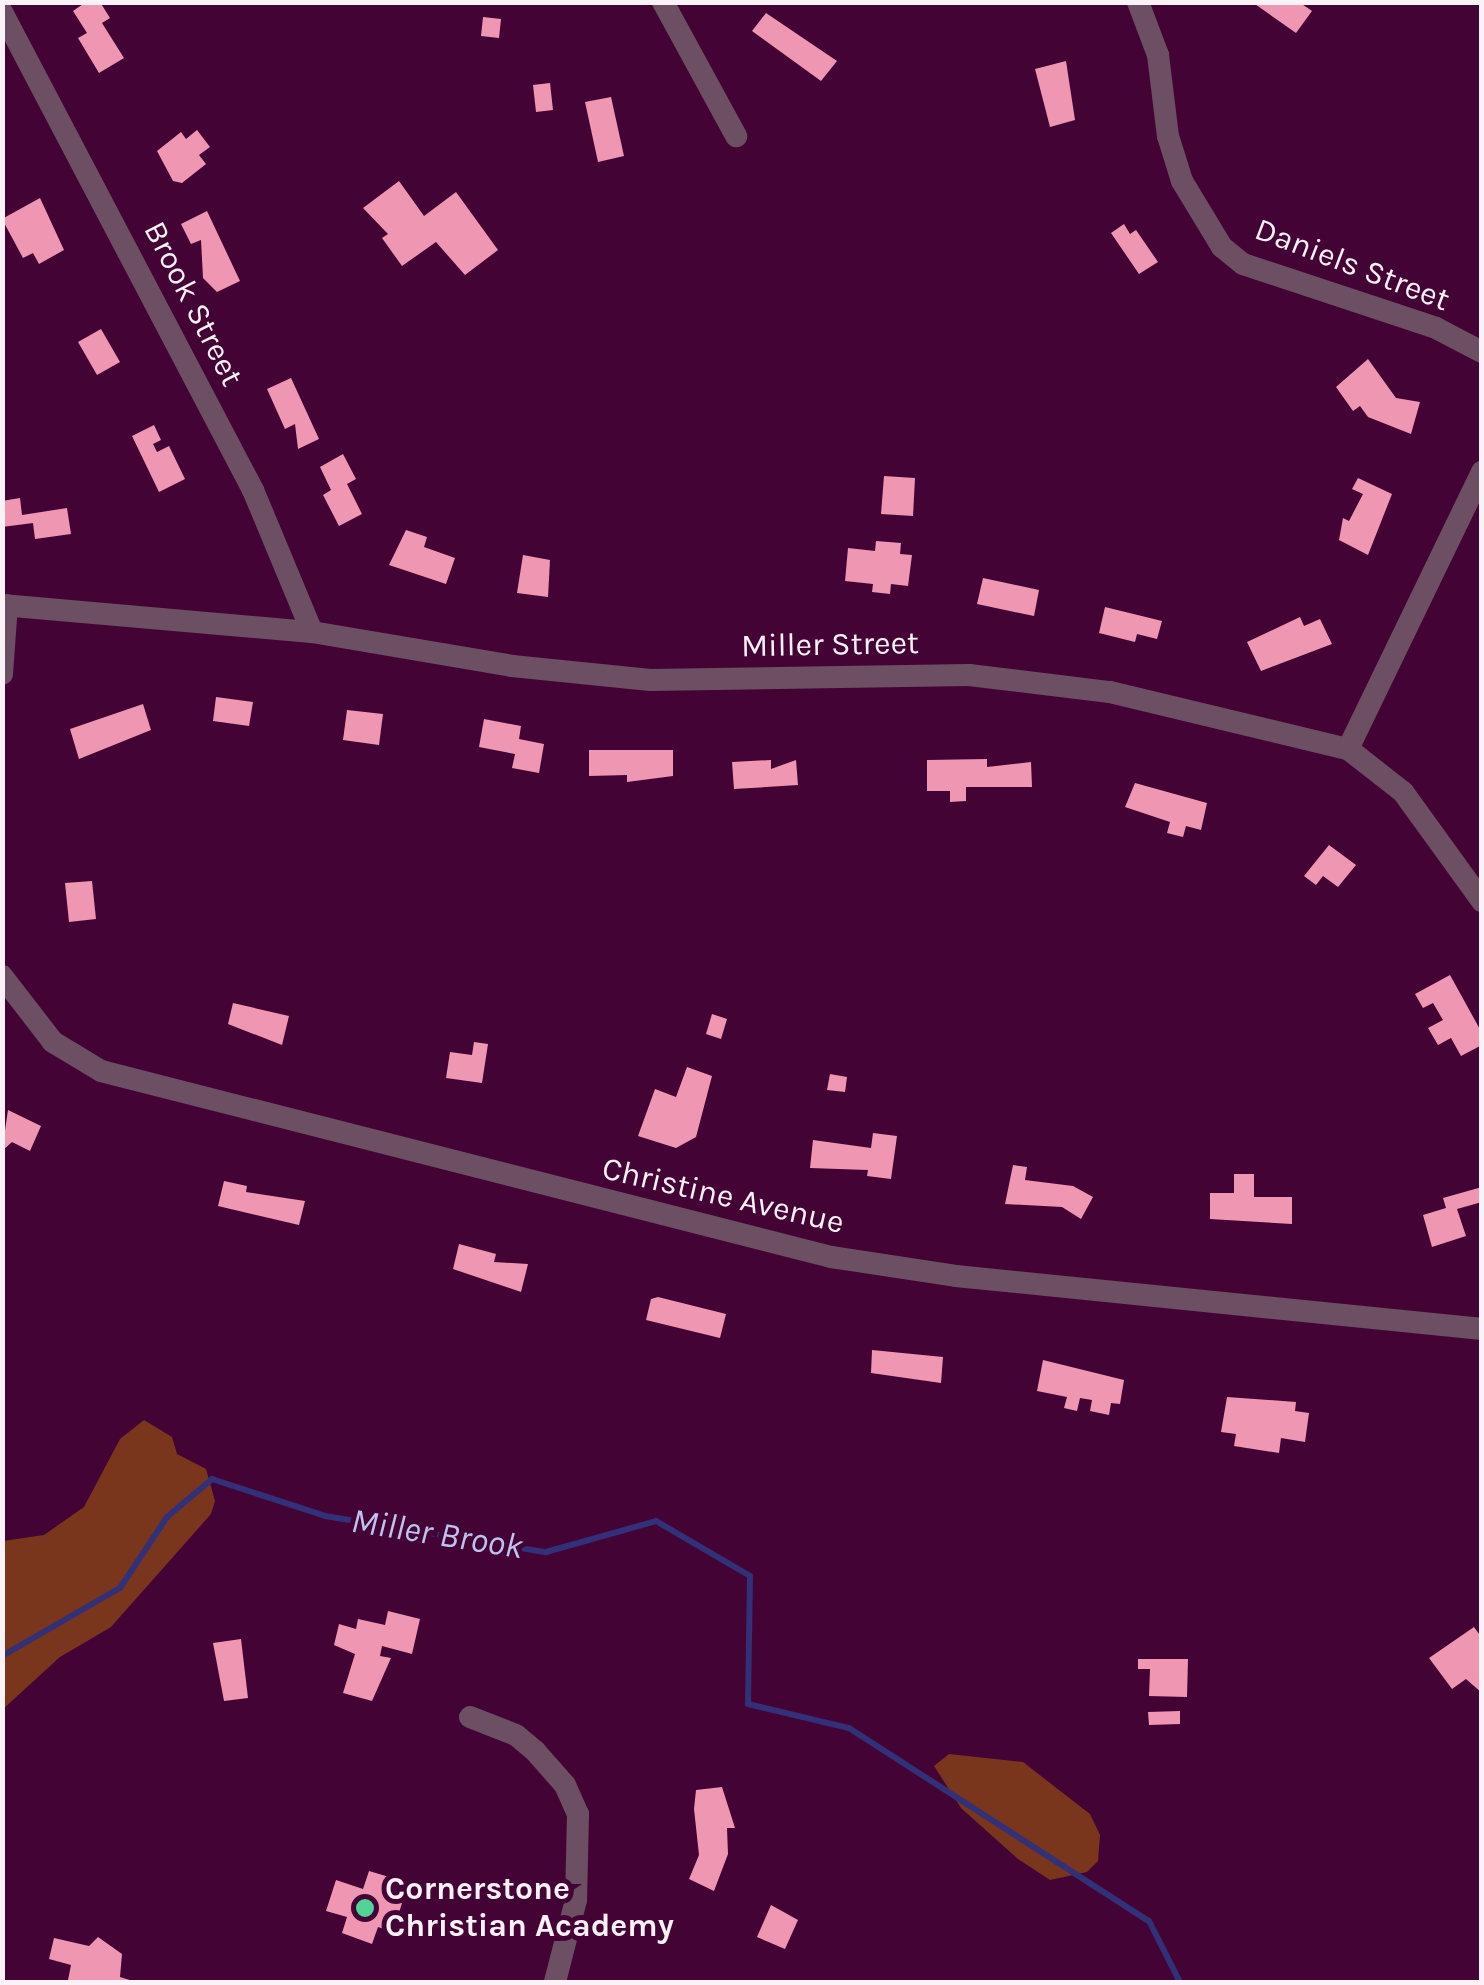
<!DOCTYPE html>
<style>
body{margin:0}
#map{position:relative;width:1484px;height:1985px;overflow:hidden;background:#440335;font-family:Karla,sans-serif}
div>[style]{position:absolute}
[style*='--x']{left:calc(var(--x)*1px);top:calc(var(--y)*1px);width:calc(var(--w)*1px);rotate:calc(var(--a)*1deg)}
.green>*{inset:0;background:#79361d}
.stream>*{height:6px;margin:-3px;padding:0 3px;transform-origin:3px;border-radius:3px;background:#323077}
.building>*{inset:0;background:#ef97b2}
.minor>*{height:22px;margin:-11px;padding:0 11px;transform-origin:11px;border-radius:11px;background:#6d4f63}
.dots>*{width:28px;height:28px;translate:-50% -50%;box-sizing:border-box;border:5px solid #440335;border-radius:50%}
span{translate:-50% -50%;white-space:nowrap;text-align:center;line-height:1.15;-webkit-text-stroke:10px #440335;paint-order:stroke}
.street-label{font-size:32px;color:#faf2f7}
.poi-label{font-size:32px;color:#faf2f7;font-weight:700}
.left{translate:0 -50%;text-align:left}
.water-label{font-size:35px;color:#bec3ee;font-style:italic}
.frame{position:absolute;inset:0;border:5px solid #faf2f7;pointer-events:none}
</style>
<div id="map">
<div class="green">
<div style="clip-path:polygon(144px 1420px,172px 1437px,177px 1454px,206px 1469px,215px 1501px,211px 1514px,111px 1627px,60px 1657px,3px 1709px,3px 1541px,44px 1535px,84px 1507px,120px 1439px)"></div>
<div style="clip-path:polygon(949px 1754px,1023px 1762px,1090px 1814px,1100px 1835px,1098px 1861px,1087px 1872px,1050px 1880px,1018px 1859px,961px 1808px,934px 1766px)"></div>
</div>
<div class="stream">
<div style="--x:2;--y:1656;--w:136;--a:-30"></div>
<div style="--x:120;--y:1588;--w:85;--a:-56.5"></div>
<div style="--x:167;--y:1517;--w:59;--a:-40.2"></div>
<div style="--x:212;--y:1479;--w:119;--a:18.1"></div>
<div style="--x:325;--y:1516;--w:224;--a:9.3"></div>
<div style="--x:546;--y:1552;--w:114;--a:-15.7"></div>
<div style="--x:656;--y:1521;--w:109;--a:30.3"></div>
<div style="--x:750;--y:1576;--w:128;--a:90.9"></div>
<div style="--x:748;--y:1704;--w:104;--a:13.4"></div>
<div style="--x:849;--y:1728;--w:357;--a:32.8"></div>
<div style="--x:1149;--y:1921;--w:68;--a:63.1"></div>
</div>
<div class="building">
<div style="clip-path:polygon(86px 2px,100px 2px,110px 18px,102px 23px,124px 58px,99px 73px,78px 38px,87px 33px,73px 11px)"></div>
<div style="clip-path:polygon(1252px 2px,1299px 2px,1312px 11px,1296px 33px)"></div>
<div style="clip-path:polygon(766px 13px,837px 61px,821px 81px,752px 31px)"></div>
<div style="clip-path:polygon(483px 17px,501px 19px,499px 38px,481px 36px)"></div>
<div style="clip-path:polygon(1066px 61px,1075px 120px,1050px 127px,1035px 69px)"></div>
<div style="clip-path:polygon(550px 83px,553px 110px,536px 112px,533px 85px)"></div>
<div style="clip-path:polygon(611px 97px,624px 156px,598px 162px,585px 102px)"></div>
<div style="clip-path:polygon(197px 130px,210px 147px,199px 155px,206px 164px,182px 183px,173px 181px,157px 151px,181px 132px,186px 139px)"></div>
<div style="clip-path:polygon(399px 181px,424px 216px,456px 192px,498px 250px,465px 275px,436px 242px,402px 266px,382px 238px,388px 234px,363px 208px)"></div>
<div style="clip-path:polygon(40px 198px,64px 250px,39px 264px,33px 253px,23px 258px,2px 219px)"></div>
<div style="clip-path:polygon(207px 211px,240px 281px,217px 292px,203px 278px,201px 240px,191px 244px,181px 224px)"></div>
<div style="clip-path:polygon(1124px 224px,1130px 234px,1136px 230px,1158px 262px,1139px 274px,1111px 233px)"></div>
<div style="clip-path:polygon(101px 329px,120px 362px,97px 375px,78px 342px)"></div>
<div style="clip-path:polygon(1368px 359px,1396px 398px,1420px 402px,1411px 434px,1368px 417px,1360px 406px,1353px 411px,1336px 387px)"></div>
<div style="clip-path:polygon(291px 378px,319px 439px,298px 449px,295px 424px,285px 429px,267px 389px)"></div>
<div style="clip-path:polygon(154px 425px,161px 440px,153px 444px,157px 452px,169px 446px,185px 479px,159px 492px,132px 436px)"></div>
<div style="clip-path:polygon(343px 454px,356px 479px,347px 484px,362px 514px,339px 526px,323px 495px,331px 490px,320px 467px)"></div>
<div style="clip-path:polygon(884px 476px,915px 478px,913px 516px,881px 514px)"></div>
<div style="clip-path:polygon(1358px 478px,1392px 494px,1368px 555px,1339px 540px,1343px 518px,1349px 521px,1363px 494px,1352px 489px)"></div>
<div style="clip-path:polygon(20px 498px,22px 515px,67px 508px,71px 534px,35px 539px,33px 523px,2px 527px,2px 501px)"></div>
<div style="clip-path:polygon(406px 530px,427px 537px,424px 547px,455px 558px,446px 584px,389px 565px)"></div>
<div style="clip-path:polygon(876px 541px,901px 543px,900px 554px,912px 555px,908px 586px,891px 584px,890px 594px,872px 592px,873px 584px,845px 581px,848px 548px,875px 551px)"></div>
<div style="clip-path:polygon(523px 555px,550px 560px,548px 597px,517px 593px)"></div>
<div style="clip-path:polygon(983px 578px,1039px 590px,1034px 616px,977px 604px)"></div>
<div style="clip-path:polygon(1105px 607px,1162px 621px,1157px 639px,1137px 634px,1135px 642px,1099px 633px)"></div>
<div style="clip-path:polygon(1300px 617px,1304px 626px,1320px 619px,1332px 644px,1261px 671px,1247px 642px)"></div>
<div style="clip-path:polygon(216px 697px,253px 702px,249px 726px,213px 721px)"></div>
<div style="clip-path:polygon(143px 704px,151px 730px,79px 759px,70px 729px)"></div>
<div style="clip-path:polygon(347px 710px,383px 714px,379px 745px,343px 740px)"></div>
<div style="clip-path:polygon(484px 719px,521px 726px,519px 739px,544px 744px,539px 773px,512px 768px,515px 754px,479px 747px)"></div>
<div style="clip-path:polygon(589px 750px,673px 750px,673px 776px,627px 782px,627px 775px,589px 776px)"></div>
<div style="clip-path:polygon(987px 759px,987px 767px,1031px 762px,1032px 787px,966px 787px,966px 801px,950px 802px,950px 791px,927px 791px,927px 760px)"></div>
<div style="clip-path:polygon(771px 760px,771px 769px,796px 760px,798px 785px,734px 789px,732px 762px)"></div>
<div style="clip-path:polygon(1135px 783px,1207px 803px,1201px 830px,1186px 826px,1183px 837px,1167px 833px,1170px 822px,1125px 807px)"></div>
<div style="clip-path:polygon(1329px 845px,1356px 865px,1338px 887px,1323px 876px,1316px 885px,1304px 876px)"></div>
<div style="clip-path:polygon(92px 881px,96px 919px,69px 922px,65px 883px)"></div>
<div style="clip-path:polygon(1450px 975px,1482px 1033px,1482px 1045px,1461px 1056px,1451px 1038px,1438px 1045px,1428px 1028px,1443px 1020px,1433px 1003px,1423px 1008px,1415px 994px)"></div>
<div style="clip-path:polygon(233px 1003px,289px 1016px,282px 1045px,228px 1024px)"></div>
<div style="clip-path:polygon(712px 1014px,727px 1019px,721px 1039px,706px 1034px)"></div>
<div style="clip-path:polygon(474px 1042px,488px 1044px,482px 1083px,446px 1078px,450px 1052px,472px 1055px)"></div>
<div style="clip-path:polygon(687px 1067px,712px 1076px,696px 1137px,676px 1148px,638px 1136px,655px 1089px,676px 1097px)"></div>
<div style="clip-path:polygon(830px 1074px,847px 1077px,845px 1092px,827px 1090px)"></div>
<div style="clip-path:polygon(8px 1110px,41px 1126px,30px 1151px,12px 1142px,2px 1151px)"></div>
<div style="clip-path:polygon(873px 1133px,897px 1136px,891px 1179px,867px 1176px,868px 1170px,810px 1168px,813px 1140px,871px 1148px)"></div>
<div style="clip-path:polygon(1013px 1165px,1027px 1167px,1025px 1180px,1073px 1186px,1093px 1197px,1081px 1219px,1062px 1207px,1005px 1204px)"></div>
<div style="clip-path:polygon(1234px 1174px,1254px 1174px,1254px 1197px,1292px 1197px,1292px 1224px,1210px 1219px,1210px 1193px,1234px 1193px)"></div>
<div style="clip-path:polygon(224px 1181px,247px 1186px,246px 1192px,305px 1201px,299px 1225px,218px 1206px)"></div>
<div style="clip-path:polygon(1482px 1187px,1482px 1202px,1457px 1209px,1466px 1236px,1432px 1247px,1423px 1215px,1446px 1208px,1443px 1198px)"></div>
<div style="clip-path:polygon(459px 1244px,496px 1254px,494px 1262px,528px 1264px,521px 1292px,453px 1269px)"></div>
<div style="clip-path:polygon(658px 1297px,726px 1314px,720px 1338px,646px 1320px,651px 1299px)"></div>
<div style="clip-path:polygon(872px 1350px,943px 1357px,941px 1383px,871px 1373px)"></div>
<div style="clip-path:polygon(1043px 1360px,1124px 1380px,1120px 1404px,1111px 1403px,1109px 1415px,1090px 1411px,1092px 1400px,1080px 1398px,1077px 1411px,1064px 1408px,1067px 1397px,1037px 1391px)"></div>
<div style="clip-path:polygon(1227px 1397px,1296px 1402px,1295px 1411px,1309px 1413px,1305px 1442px,1281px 1438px,1279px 1453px,1234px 1446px,1236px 1434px,1221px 1432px)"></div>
<div style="clip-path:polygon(388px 1611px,420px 1619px,412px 1654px,382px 1646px,380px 1656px,391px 1658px,372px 1701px,343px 1693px,355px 1654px,334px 1645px,339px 1624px,356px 1629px,358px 1619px,385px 1625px)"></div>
<div style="clip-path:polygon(1474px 1627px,1482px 1638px,1482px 1693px,1466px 1679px,1452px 1689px,1429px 1658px)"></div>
<div style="clip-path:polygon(241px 1639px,248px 1698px,224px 1701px,213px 1643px)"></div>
<div style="clip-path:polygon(1138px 1659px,1188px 1659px,1187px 1697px,1149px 1696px,1150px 1669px,1138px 1669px)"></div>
<div style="clip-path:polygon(1180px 1711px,1180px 1724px,1149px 1725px,1148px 1712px)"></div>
<div style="clip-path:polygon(722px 1787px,735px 1828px,727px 1828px,728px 1854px,714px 1891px,689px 1879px,699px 1855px,694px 1809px,696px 1790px)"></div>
<div style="clip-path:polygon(369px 1871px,396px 1879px,389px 1899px,402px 1903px,393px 1932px,378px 1927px,372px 1944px,342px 1933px,347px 1917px,326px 1911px,336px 1880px,363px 1889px)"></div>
<div style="clip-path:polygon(771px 1905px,798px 1920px,785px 1949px,757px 1937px)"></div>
<div style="clip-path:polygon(98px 1937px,122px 1954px,120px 1977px,136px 1982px,68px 1980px,71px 1965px,49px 1959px,54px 1938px,89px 1946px)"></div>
</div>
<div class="minor">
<div style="--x:663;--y:2;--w:153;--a:61.4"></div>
<div style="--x:1138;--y:2;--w:57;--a:69.3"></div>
<div style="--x:1158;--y:55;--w:82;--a:83"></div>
<div style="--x:1168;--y:136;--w:47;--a:72.7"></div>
<div style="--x:1182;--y:181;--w:77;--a:58.8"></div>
<div style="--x:1222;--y:247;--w:27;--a:39"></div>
<div style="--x:1243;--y:264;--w:203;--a:18.3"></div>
<div style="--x:1436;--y:328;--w:52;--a:27.6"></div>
<div style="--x:2;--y:12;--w:540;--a:62.3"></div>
<div style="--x:253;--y:490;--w:154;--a:67.4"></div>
<div style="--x:2;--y:605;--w:311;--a:5"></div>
<div style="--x:312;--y:632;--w:203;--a:9.6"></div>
<div style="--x:512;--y:666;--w:139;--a:5.8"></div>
<div style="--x:650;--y:680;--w:319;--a:-0.9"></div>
<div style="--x:969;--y:675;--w:142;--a:6.9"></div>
<div style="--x:1110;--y:692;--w:245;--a:13.5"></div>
<div style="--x:1348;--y:749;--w:70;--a:38"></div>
<div style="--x:1403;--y:792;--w:135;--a:54.1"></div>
<div style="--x:2;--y:674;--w:69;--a:-85.9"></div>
<div style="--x:1348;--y:749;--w:308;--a:-64.2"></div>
<div style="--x:2;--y:976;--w:83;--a:52.3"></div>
<div style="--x:53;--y:1042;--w:56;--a:31.1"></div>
<div style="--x:101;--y:1071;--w:753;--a:14.29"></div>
<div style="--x:831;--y:1257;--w:126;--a:8.6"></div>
<div style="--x:956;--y:1276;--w:529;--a:5.75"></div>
<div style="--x:470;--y:1717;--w:49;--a:21.4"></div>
<div style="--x:516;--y:1735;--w:25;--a:40"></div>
<div style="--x:535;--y:1751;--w:45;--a:48.6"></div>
<div style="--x:565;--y:1785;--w:32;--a:66"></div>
<div style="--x:578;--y:1814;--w:86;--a:91.3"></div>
<div style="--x:576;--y:1900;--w:85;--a:104.4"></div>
</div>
<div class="dots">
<div style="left:365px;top:1908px;background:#52d397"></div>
</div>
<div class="street-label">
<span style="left:1352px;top:265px;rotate:21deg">Daniels Street</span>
<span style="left:193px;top:304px;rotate:63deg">Brook Street</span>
<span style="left:830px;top:645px;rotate:-1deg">Miller Street</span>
<span style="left:723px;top:1196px;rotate:13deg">Christine Avenue</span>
</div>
<div class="poi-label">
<span class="left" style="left:385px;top:1908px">Cornerstone<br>Christian Academy</span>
</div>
<div class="water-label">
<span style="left:437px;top:1534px;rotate:9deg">Miller Brook</span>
</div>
<div class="frame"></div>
</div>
